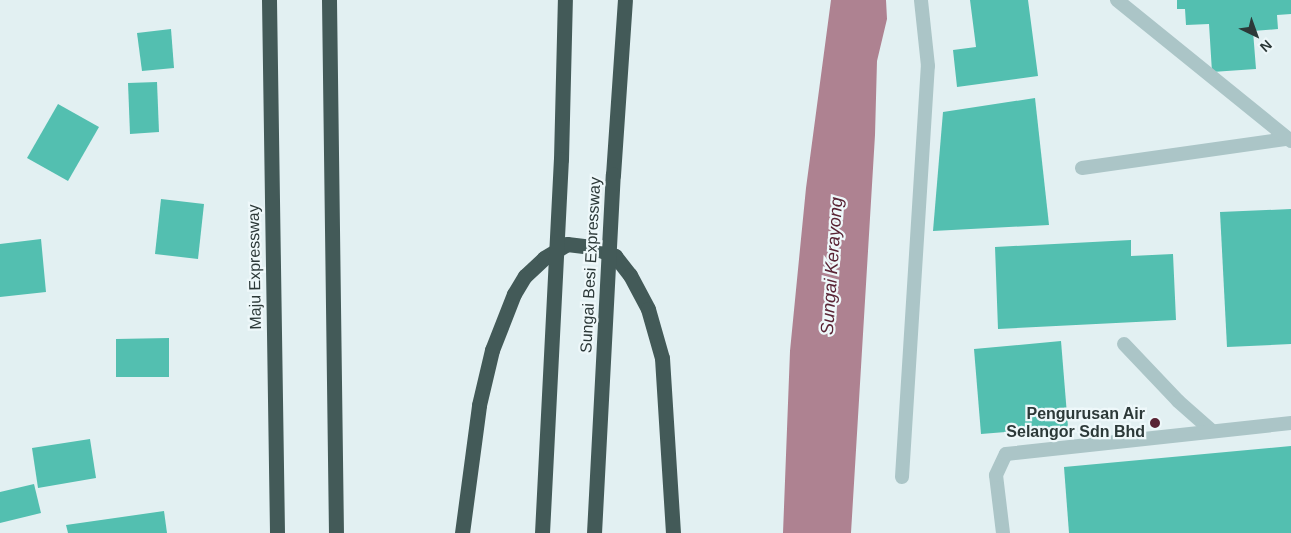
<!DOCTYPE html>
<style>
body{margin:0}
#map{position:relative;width:1291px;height:533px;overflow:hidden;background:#e2f0f2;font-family:Arial,sans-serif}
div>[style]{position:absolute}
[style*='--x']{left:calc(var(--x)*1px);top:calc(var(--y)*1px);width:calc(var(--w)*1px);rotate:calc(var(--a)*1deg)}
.water>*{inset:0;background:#ae8291}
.building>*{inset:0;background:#53bfb0}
.service>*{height:14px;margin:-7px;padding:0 7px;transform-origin:7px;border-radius:7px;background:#abc5c7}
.minor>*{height:14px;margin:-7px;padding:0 7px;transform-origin:7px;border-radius:7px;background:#abc5c7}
.motorway>*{height:15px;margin:-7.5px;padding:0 7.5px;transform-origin:7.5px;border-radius:7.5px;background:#435a58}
.motorway-bridge>*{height:15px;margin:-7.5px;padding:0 7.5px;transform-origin:7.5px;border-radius:7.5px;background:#435a58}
.dots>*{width:14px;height:14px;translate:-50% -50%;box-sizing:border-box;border:2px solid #eef8fa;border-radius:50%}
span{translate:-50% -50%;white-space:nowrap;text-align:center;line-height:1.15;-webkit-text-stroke:4.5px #eef8fa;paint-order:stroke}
.street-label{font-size:16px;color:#2c3938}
.poi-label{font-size:16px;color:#2c3938;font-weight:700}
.right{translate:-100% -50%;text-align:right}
.water-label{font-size:18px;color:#592334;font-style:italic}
.north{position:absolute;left:1231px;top:10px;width:50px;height:50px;-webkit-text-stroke:4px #eef8fa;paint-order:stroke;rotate:138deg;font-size:14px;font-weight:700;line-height:20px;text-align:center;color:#2c3938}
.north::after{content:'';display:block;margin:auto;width:18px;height:22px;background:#2c3938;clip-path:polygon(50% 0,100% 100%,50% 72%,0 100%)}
</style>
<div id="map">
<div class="water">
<div style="clip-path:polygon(831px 0,886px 0,887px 19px,877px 61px,875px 135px,851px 533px,783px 533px,790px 351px,806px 188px)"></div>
</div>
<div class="building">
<div style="clip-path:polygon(970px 0,1028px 0,1038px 76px,957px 87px,953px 50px,976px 47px)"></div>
<div style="clip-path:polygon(1177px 0,1291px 0,1291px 14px,1277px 15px,1278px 29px,1253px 31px,1256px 69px,1212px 72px,1209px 24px,1186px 25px,1185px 9px,1177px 9px)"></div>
<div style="clip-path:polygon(171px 29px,174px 68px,142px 71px,137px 33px)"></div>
<div style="clip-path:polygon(157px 82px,159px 132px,130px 134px,128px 83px)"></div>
<div style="clip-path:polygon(1035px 98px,1049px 225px,933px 231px,943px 112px)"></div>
<div style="clip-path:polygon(58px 104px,99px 127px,68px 181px,27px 158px)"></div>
<div style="clip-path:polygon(161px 199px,204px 204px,198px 259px,155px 254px)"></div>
<div style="clip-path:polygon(1291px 209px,1291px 344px,1227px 347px,1220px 212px)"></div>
<div style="clip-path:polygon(41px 239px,46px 292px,0 297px,0 244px)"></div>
<div style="clip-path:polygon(1131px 240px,1131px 256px,1173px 254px,1176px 320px,998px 329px,995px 247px)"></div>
<div style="clip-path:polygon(169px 338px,169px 377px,116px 377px,116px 339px)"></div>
<div style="clip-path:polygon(1061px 341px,1068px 427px,981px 434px,974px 349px)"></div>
<div style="clip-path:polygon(90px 439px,96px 478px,38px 488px,32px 448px)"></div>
<div style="clip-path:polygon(1291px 446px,1291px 533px,1069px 533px,1064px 467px)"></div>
<div style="clip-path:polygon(34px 484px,41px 513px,0 523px,0 492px)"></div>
<div style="clip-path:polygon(164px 511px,167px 533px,68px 533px,66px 525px)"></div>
</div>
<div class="service">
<div style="--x:1082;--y:168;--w:207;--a:-8.1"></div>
<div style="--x:1124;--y:344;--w:79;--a:46.5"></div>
<div style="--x:1178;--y:401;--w:45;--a:41.4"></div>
<div style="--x:902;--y:477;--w:412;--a:-86.4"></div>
<div style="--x:928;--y:66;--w:66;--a:-96.1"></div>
<div style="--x:1003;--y:533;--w:58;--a:-96.9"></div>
<div style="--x:996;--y:475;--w:23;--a:-65"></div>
<div style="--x:1006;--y:454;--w:287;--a:-6.2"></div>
</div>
<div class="minor">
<div style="--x:1117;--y:0;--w:224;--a:39"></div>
</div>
<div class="motorway">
<div style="--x:269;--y:0;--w:533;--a:89.14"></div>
<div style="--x:329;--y:0;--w:533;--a:89.25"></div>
<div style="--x:561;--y:159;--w:159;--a:-88.6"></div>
<div style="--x:613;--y:175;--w:175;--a:-86.1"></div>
<div style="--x:462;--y:533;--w:129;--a:-82.4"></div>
<div style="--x:479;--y:405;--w:57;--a:-76.7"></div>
<div style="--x:492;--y:350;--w:60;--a:-68.6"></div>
<div style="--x:514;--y:294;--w:21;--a:-59"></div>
<div style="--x:525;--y:276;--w:26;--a:-43"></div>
<div style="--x:544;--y:258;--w:27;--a:-31"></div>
<div style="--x:567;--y:244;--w:25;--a:7"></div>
<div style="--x:592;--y:247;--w:25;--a:21"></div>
<div style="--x:615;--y:256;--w:24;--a:52"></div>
<div style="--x:630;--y:275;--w:38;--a:62"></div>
<div style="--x:648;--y:309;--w:51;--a:74.1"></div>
<div style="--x:662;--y:358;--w:175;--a:86.4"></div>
</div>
<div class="motorway-bridge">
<div style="--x:542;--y:533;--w:374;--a:-87.1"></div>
<div style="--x:594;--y:533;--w:359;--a:-87"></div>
</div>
<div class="dots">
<div style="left:1155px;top:423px;background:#592334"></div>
</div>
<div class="street-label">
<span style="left:591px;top:265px;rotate:-87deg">Sungai Besi Expressway</span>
<span style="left:255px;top:267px;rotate:-91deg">Maju Expressway</span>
</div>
<div class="poi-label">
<span class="right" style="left:1145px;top:423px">Pengurusan Air<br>Selangor Sdn Bhd</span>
</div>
<div class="water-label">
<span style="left:832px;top:266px;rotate:-86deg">Sungai Kerayong</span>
</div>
<div class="north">N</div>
</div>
